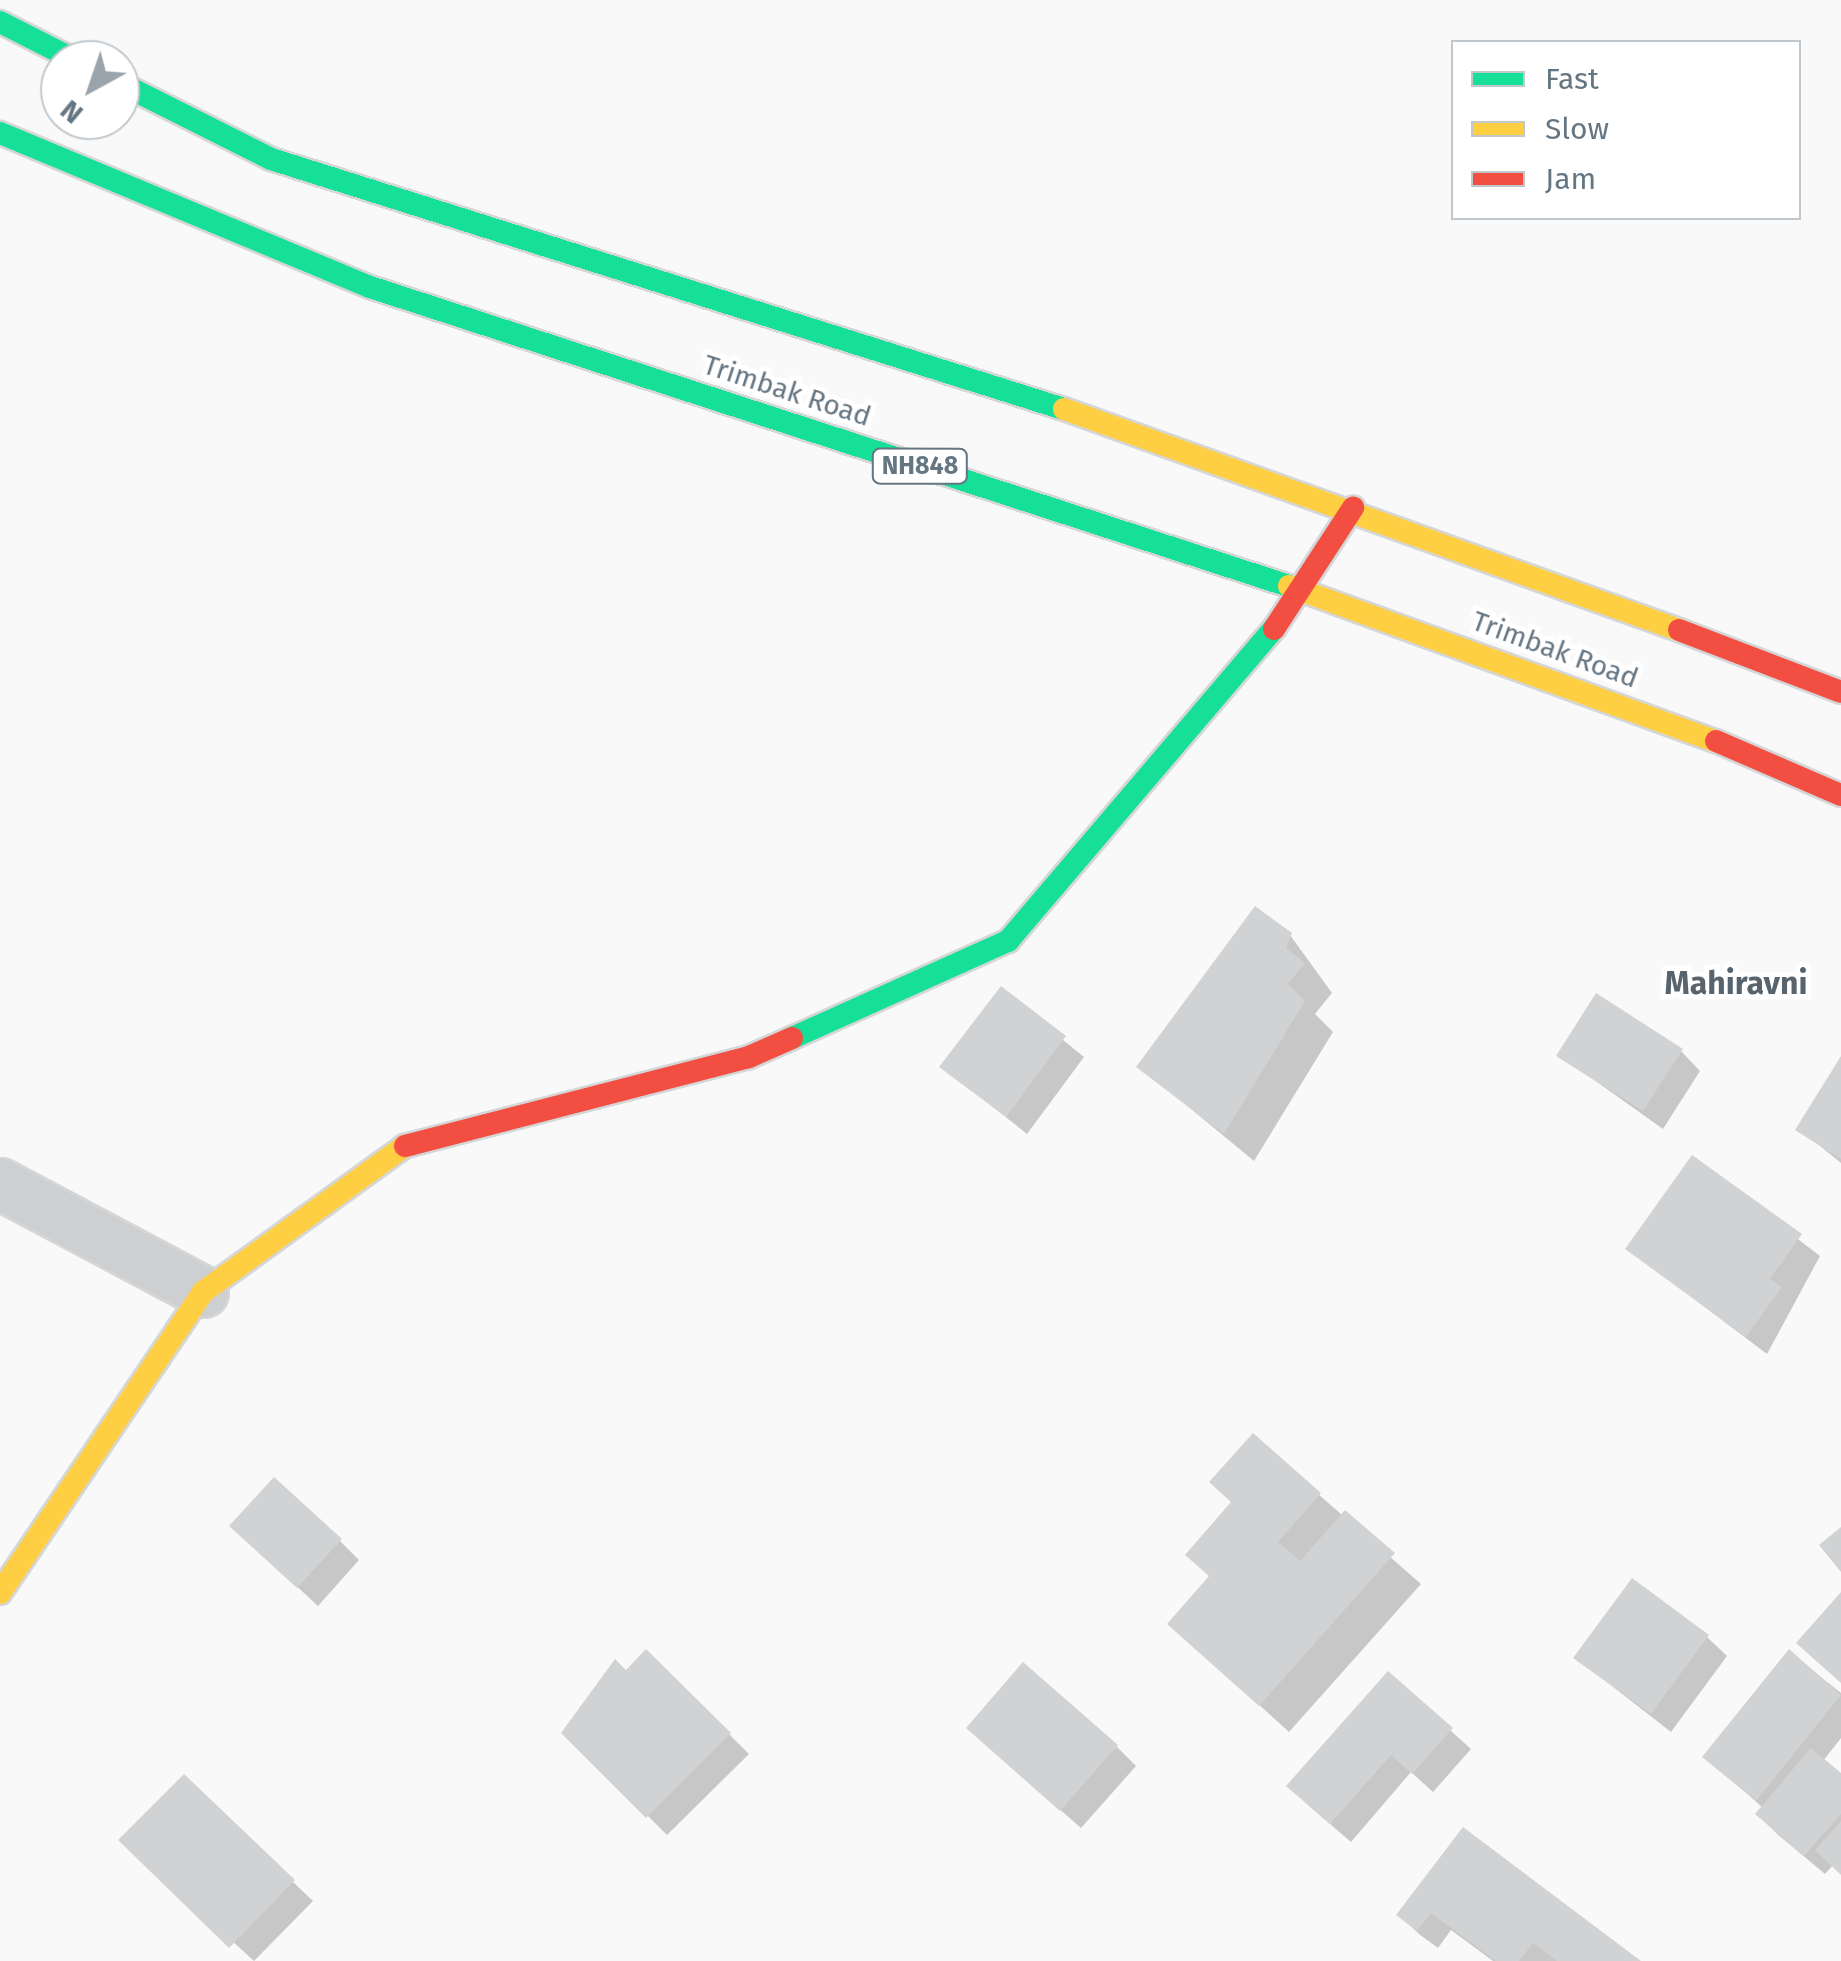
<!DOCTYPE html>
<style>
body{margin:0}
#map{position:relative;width:1841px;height:1961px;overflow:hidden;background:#f9f9f9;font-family:"Fira Sans",sans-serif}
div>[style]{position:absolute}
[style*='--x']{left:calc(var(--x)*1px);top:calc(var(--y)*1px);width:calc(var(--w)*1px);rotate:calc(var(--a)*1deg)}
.shadow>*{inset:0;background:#0003}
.building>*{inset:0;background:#d0d2d3}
.roads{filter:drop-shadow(2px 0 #d5d6d7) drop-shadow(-2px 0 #d5d6d7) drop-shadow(0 2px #d5d6d7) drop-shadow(0 -2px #d5d6d7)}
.street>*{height:50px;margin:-25px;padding:0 25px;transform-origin:25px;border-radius:25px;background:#cecfd0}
.fast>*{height:22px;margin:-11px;padding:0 11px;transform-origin:11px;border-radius:11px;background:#16e098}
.slow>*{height:22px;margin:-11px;padding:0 11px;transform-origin:11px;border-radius:11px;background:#ffcf43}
.jam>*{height:22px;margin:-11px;padding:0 11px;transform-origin:11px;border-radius:11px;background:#f24e42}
span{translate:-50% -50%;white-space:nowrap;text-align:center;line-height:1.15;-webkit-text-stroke:10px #fff;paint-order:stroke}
.shield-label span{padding:2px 8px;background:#fff;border:2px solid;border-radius:8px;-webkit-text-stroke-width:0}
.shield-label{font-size:25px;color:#657683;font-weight:700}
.street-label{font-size:28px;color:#657683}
.quarter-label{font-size:32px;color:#57646e;font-weight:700}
.legend{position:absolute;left:1451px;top:40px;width:350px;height:180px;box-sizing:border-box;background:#fff;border:2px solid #c1c8cd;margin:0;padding:12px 18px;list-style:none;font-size:30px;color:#657683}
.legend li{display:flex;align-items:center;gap:20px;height:50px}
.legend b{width:50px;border:2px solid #c1c8cd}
.north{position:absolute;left:40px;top:40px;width:100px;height:100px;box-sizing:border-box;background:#fff;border:2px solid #c1c8cd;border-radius:50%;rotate:220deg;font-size:28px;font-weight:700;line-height:40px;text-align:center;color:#657683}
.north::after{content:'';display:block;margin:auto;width:35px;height:45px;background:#99a4ac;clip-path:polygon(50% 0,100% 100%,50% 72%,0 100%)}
</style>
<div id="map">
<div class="shadow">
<div style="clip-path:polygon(1290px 935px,1332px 993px,1315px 1014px,1333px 1032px,1254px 1161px,1139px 1066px)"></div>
<div style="clip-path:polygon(1001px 990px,1084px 1057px,1027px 1134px,943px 1067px)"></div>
<div style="clip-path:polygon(1681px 1051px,1700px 1071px,1663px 1129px,1559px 1055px)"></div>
<div style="clip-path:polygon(1841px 1061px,1841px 1163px,1799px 1129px)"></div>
<div style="clip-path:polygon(1693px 1159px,1820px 1256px,1767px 1354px,1628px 1249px)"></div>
<div style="clip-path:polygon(1253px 1437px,1421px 1584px,1289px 1732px,1170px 1624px,1211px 1578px)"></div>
<div style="clip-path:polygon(340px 1541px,359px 1560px,318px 1606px,252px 1545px)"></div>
<div style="clip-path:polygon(1707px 1637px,1727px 1656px,1671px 1732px,1576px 1658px)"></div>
<div style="clip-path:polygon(646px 1652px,749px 1754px,667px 1835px,564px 1732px)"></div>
<div style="clip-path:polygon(1790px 1653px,1841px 1693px,1841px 1738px,1823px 1761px,1841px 1777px,1841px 1872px,1833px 1865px,1825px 1874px,1777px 1834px,1758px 1814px,1763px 1808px,1706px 1757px)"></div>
<div style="clip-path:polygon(1388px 1674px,1471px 1749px,1433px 1792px,1411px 1772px,1351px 1842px,1308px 1805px)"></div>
<div style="clip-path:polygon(1116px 1746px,1136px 1766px,1081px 1828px,989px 1747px)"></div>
<div style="clip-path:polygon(184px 1778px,313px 1901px,254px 1961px,122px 1840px)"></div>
<div style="clip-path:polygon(1463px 1831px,1637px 1961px,1493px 1961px,1451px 1930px,1438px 1948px,1419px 1934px,1399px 1915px)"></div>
</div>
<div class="building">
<div style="clip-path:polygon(1255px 906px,1292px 933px,1286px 948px,1305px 963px,1288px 984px,1305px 1001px,1224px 1134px,1136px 1067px)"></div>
<div style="clip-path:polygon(1001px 986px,1066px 1036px,1006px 1117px,939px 1067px)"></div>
<div style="clip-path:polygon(1596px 993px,1683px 1049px,1643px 1111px,1556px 1056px)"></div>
<div style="clip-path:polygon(1841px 1056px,1841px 1159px,1795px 1130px)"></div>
<div style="clip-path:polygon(1692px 1155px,1802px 1234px,1770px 1279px,1782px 1287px,1746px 1337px,1625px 1249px)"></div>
<div style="clip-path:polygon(1253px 1433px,1321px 1493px,1278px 1542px,1300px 1561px,1345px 1510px,1395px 1553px,1259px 1706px,1167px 1624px,1209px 1576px,1185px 1555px,1231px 1502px,1209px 1482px)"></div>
<div style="clip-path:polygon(274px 1477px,342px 1539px,297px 1588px,229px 1526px)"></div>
<div style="clip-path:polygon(1841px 1527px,1841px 1572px,1819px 1545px)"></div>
<div style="clip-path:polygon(1632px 1578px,1709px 1635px,1651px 1714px,1573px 1658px)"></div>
<div style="clip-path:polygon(1841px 1592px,1841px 1683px,1796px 1643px)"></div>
<div style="clip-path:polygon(646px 1649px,731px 1733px,646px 1818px,561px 1733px,615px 1659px,626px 1670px)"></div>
<div style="clip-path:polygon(1789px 1649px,1841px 1695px,1756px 1801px,1702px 1757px)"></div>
<div style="clip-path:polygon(1023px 1662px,1118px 1745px,1060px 1811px,966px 1728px)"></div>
<div style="clip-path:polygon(1388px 1671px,1453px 1728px,1412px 1774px,1391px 1755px,1330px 1824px,1286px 1786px)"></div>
<div style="clip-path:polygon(1811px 1748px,1841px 1773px,1841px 1814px,1804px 1856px,1755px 1814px)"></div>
<div style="clip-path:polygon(184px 1774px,295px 1880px,229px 1948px,118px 1840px)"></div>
<div style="clip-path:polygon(1841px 1821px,1841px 1875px,1815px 1850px)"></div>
<div style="clip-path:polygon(1463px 1827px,1641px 1961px,1557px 1961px,1533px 1943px,1519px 1961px,1496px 1961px,1431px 1913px,1417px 1931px,1396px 1915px)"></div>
</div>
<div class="roads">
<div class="street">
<div style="--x:0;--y:1184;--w:230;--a:28"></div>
</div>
<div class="fast">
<div style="--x:0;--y:22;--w:84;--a:26.9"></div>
<div style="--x:120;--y:83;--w:169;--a:26.7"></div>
<div style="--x:271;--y:159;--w:831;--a:17.5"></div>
<div style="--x:0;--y:133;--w:401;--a:22.6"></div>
<div style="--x:370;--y:287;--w:966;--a:18.02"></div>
<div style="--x:792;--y:1038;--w:237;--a:-24.2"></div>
<div style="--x:1008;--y:941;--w:410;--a:-49.6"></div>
</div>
<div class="slow">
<div style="--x:1064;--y:409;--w:654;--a:19.77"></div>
<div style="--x:1289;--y:586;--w:454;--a:20"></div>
<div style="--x:0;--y:1593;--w:363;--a:-56"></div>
<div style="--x:203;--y:1292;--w:249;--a:-35.9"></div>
</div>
<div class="jam">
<div style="--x:1274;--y:629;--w:145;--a:-56.9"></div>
<div style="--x:1679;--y:630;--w:173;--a:20.9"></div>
<div style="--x:1716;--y:741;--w:136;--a:23.4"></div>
<div style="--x:405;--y:1146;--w:355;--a:-14.5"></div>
<div style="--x:749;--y:1057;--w:47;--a:-23.8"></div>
</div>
</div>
<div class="shield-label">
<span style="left:920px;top:466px">NH848</span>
</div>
<div class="street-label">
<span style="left:787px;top:391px;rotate:18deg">Trimbak Road</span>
<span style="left:1555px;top:650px;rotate:20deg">Trimbak Road</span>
</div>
<div class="quarter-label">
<span style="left:1736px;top:983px">Mahiravni</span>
</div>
<ul class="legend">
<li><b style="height:12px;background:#16e098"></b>Fast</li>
<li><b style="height:12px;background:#ffcf43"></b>Slow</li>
<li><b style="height:12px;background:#f24e42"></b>Jam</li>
</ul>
<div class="north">N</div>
</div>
